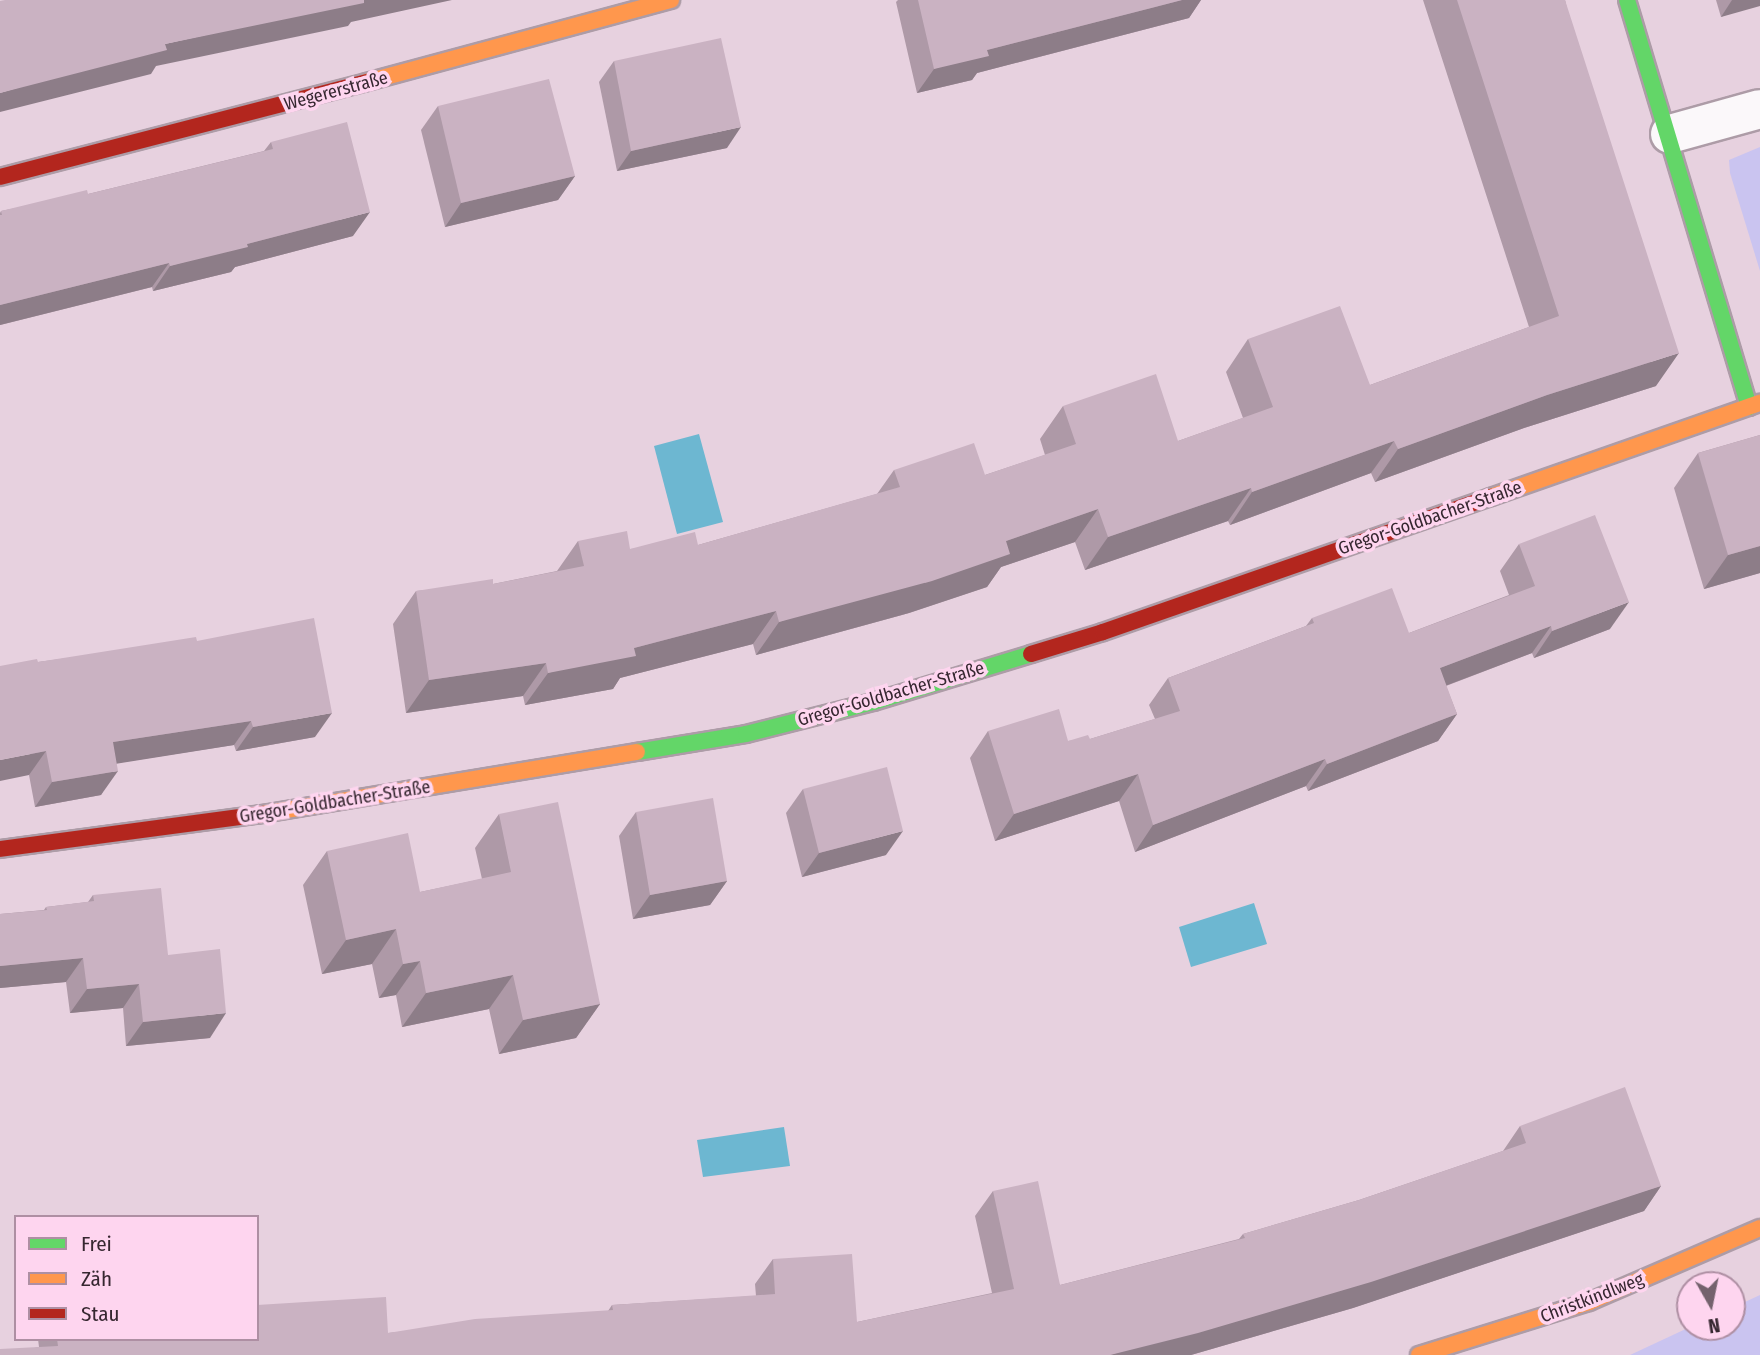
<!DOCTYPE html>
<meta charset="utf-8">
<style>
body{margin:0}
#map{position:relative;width:1760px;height:1355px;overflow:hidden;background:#e7d1df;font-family:"Fira Sans Condensed",sans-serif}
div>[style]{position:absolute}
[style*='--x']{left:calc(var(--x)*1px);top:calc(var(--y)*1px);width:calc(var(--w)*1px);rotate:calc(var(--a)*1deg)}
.green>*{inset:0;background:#cac4f0}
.water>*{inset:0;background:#6db7d1}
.roads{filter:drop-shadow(2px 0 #ad9ca7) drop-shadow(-2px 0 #ad9ca7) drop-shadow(0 2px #ad9ca7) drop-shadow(0 -2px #ad9ca7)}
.street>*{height:38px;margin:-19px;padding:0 19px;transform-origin:19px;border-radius:19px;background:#fbf8fa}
.fast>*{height:16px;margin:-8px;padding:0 8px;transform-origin:8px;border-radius:8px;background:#63d668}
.slow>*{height:16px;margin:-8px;padding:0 8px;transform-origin:8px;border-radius:8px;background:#ff974d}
.jam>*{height:16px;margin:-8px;padding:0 8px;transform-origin:8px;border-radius:8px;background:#b3261e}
.wall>*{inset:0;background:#ae99a7}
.shaded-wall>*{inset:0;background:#8d7d88}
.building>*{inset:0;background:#cab2c2}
span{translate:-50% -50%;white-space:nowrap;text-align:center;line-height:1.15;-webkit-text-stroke:7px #fed5ef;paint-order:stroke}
.street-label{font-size:18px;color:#362730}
.legend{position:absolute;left:14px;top:1215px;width:245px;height:126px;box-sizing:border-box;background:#fed5ef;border:2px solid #ae8fa3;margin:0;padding:9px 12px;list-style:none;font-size:21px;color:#362730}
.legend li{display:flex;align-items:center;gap:14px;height:35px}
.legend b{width:35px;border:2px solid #ae8fa3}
.north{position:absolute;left:1676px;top:1271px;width:70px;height:70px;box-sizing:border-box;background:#fed5ef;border:2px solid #ae8fa3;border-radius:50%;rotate:171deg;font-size:19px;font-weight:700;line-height:28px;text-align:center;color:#362730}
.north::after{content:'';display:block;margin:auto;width:24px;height:32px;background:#74626d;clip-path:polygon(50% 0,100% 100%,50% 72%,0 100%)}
</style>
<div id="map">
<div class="green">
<div style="clip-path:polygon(1760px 147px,1760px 271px,1730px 173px,1729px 160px)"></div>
<div style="clip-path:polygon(1760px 1295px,1760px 1355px,1630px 1355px,1690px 1327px,1732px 1327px,1732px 1308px)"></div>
</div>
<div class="water">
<div style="clip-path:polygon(699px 434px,723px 522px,677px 534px,654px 446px)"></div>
<div style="clip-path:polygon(1254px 903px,1267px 944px,1191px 967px,1179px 927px)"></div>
<div style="clip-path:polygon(784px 1127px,790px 1166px,703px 1177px,697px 1140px)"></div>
</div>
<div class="roads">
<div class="street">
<div style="--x:1670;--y:134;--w:93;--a:-15.5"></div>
</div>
<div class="fast">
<div style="--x:1627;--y:0;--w:425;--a:73.3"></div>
<div style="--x:637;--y:752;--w:110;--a:-9.4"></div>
<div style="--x:746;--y:734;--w:131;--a:-14.1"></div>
<div style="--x:873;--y:702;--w:165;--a:-16.9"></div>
</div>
<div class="slow">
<div style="--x:367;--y:82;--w:315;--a:-15.1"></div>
<div style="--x:1491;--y:497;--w:285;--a:-19.3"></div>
<div style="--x:262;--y:814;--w:380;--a:-9.4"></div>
<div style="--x:1419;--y:1355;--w:178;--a:-17.3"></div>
<div style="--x:1589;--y:1302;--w:186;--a:-23.4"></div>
</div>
<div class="jam">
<div style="--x:0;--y:177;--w:379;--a:-14.5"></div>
<div style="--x:1031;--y:654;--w:75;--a:-17"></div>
<div style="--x:1103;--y:632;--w:411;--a:-19.2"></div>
<div style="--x:0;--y:849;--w:264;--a:-7.6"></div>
</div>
</div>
<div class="wall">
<div style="clip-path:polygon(898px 0,1201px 0,1189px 18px,977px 73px,972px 80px,917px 93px,896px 2px)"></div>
<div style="clip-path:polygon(1423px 0,1565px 0,1656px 386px,1524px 428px,1375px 482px,1371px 473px,1230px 525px,1228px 521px,1085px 570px,1075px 542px,1001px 567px,987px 587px,909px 613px,756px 655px,753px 644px,620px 678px,613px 689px,525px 705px,523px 696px,406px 713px,393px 624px,416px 591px,493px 584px,557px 571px,578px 541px,630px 549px,698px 545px,877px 494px,894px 470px,985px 475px,1045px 455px,1040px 439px,1063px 406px,1178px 441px,1243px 418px,1226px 372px,1248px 339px,1370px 385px,1529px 327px)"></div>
<div style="clip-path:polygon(1716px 0,1760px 0,1721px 17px)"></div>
<div style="clip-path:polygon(614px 61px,727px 148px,617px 171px,599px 82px)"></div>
<div style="clip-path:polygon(438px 106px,575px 176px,558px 200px,445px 227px,421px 130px)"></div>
<div style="clip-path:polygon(271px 142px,353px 236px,235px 267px,231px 272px,153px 291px,152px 287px,0 325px,0 213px,1px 211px,88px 194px,264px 151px)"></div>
<div style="clip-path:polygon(1760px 435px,1760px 573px,1704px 589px,1674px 488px,1698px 453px)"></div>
<div style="clip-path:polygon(1519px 544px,1610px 629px,1534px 658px,1532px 653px,1446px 686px,1457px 714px,1438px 741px,1308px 791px,1306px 786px,1135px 852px,1119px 801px,995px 841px,970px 758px,988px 731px,1068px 741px,1090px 739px,1155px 719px,1149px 705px,1168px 678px,1306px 626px,1312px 618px,1409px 633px,1509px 595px,1500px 571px)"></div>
<div style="clip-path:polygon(197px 641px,315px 737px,236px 751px,234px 745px,117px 763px,101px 795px,35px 807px,29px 775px,38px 662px)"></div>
<div style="clip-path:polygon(803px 789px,886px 855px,802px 877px,786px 813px)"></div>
<div style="clip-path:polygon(636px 812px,727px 881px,710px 905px,633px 919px,619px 836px)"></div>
<div style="clip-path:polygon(499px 814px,600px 1004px,576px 1038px,499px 1054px,489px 1009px,402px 1027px,396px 995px,379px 998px,372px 964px,322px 974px,303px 885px,327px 851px,420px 892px,482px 879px,475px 848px)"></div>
<div style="clip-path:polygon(93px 895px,168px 955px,210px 1038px,126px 1046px,123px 1008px,70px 1013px,66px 982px,0 988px,0 914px,44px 910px,46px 907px,88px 902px)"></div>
<div style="clip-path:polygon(1520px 1126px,1661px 1186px,1644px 1211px,1353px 1308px,1191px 1355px,0 1355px,39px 1347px,38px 1339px,257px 1339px,388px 1333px,608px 1311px,612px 1305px,756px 1296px,755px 1284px,773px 1259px,857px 1322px,992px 1293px,975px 1216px,993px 1191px,1060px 1285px,1239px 1239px,1243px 1234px,1359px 1200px,1503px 1151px)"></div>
</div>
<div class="shaded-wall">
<div style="clip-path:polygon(363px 0,452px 0,351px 22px,348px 26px,156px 66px,151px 74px,0 112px,0 93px,165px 44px)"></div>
<div style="clip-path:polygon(1182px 0,1201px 0,1189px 18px,977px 73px,972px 80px,917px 93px,934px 69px,987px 50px)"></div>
<div style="clip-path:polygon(1732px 0,1760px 0,1760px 6px,1721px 17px)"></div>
<div style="clip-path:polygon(741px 127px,727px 148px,617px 171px,631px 151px)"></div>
<div style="clip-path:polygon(575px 176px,558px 200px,445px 227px,461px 203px)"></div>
<div style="clip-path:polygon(370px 212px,353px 236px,235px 267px,231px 272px,153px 291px,170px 266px,247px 244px)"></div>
<div style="clip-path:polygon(169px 263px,152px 287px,0 325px,0 305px)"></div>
<div style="clip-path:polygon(1679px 353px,1656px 386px,1524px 428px,1375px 482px,1398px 449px,1547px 395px)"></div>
<div style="clip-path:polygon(1394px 441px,1371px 473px,1230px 525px,1252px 492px)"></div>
<div style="clip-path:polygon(1251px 488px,1228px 521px,1085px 570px,1108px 537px)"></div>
<div style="clip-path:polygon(1098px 509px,1075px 542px,1001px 567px,987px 587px,909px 613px,756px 655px,779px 622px,1006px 541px)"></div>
<div style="clip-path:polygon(1760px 546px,1760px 573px,1704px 589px,1728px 555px)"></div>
<div style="clip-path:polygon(1629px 602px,1610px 629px,1534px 658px,1552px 631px)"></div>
<div style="clip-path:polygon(776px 611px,753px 644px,620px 678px,613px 689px,525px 705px,548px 673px,634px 648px)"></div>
<div style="clip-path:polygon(1551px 626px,1532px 653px,1421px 695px,1440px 668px)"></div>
<div style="clip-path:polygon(546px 663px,523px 696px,406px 713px,429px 680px)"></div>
<div style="clip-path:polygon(332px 713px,315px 737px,236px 751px,253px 727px)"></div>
<div style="clip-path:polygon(1457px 714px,1438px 741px,1308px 791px,1327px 764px)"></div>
<div style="clip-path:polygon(251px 721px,234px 745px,96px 767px,113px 742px)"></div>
<div style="clip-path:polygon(46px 751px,29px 775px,0 781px,0 760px)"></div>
<div style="clip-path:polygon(1325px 759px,1306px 786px,1135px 852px,1153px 825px)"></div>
<div style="clip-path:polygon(118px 771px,101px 795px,35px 807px,52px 782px)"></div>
<div style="clip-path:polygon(1138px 774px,1119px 801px,995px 841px,1014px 814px)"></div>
<div style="clip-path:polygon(903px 831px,886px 855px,802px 877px,819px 853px)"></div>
<div style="clip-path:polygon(727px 881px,710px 905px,633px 919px,650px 895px)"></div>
<div style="clip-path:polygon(396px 929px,372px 964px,322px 974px,346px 940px)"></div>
<div style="clip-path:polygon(83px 958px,66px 982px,0 988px,0 966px)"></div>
<div style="clip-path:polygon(420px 961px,396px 995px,379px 998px,403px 964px)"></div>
<div style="clip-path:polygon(513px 975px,489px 1009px,402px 1027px,426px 993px)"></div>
<div style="clip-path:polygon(139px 984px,123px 1008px,70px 1013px,87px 989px)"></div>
<div style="clip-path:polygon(600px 1004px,576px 1038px,499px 1054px,523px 1020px)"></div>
<div style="clip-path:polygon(226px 1013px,210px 1038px,126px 1046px,143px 1022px)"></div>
<div style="clip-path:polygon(1661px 1186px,1644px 1211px,1353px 1308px,1191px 1355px,1110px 1355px)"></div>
</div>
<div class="building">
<div style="clip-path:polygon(5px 0,364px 0,364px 3px,165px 44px,167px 50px,0 93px,0 1px)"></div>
<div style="clip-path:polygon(918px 0,1182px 0,987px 50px,989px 56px,934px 69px)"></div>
<div style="clip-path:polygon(1457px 0,1565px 0,1679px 353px,1547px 395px,1398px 449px,1394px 441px,1252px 492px,1251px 488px,1108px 537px,1098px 509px,1006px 541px,1010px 554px,932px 581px,779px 622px,776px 611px,634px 648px,636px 656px,548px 673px,546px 663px,429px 680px,416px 591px,493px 579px,493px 584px,584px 566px,578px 541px,627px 531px,630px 549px,695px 532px,698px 545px,900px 487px,894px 470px,974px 443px,985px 475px,1076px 444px,1063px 406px,1156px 374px,1178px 441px,1273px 407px,1248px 339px,1340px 306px,1370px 385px,1559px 316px)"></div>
<div style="clip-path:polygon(721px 38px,741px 127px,631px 151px,614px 61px)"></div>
<div style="clip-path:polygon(549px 79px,575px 176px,461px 203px,438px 106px)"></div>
<div style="clip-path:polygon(347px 122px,370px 212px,247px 244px,248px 247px,170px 266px,169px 263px,0 305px,0 215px,2px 215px,1px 211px,87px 190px,88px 194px,273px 149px,271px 142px)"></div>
<div style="clip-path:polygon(1760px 435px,1760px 546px,1728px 555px,1698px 453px)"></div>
<div style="clip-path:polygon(1595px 515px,1629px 602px,1552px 631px,1551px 626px,1440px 668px,1457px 714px,1327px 764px,1325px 759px,1153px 825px,1138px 774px,1014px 814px,988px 731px,1059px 709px,1068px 741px,1088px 735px,1090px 739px,1180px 711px,1168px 678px,1314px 623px,1312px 618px,1392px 588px,1409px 633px,1535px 586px,1519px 544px)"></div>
<div style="clip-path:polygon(314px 618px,332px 713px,253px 727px,251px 721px,113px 742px,118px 771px,52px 782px,46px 751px,0 760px,0 666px,37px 659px,38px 662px,196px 637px,197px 641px)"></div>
<div style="clip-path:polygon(887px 767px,903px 831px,819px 853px,803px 789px)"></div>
<div style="clip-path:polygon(713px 798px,727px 881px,650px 895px,636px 812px)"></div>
<div style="clip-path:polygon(558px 802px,600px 1004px,523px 1020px,513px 975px,426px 993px,420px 961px,403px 964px,396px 929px,346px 940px,327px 851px,408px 833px,420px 892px,511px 872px,499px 814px)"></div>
<div style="clip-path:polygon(161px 888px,168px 955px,220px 949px,226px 1013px,143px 1022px,139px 984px,87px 989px,83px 958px,0 966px,0 914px,47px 910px,46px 907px,94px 901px,93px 895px)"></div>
<div style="clip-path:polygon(1625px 1087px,1661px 1186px,1371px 1282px,1198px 1333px,1110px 1355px,0 1355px,0 1349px,58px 1346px,57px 1339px,257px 1339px,257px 1305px,386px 1297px,388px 1333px,475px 1319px,613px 1310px,612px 1305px,775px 1294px,773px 1259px,852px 1254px,857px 1322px,1014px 1289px,993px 1191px,1038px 1181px,1060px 1285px,1245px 1238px,1243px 1234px,1359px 1200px,1526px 1143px,1520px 1126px)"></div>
</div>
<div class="street-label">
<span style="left:336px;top:91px;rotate:-15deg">Wegererstraße</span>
<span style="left:1430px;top:518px;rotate:-19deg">Gregor-Goldbacher-Straße</span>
<span style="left:891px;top:694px;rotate:-16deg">Gregor-Goldbacher-Straße</span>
<span style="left:335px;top:802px;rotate:-9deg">Gregor-Goldbacher-Straße</span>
<span style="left:1592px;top:1298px;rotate:-21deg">Christkindlweg</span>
</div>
<ul class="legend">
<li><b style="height:9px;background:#63d668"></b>Frei</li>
<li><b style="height:9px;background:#ff974d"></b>Zäh</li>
<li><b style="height:9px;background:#b3261e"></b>Stau</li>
</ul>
<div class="north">N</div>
</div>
